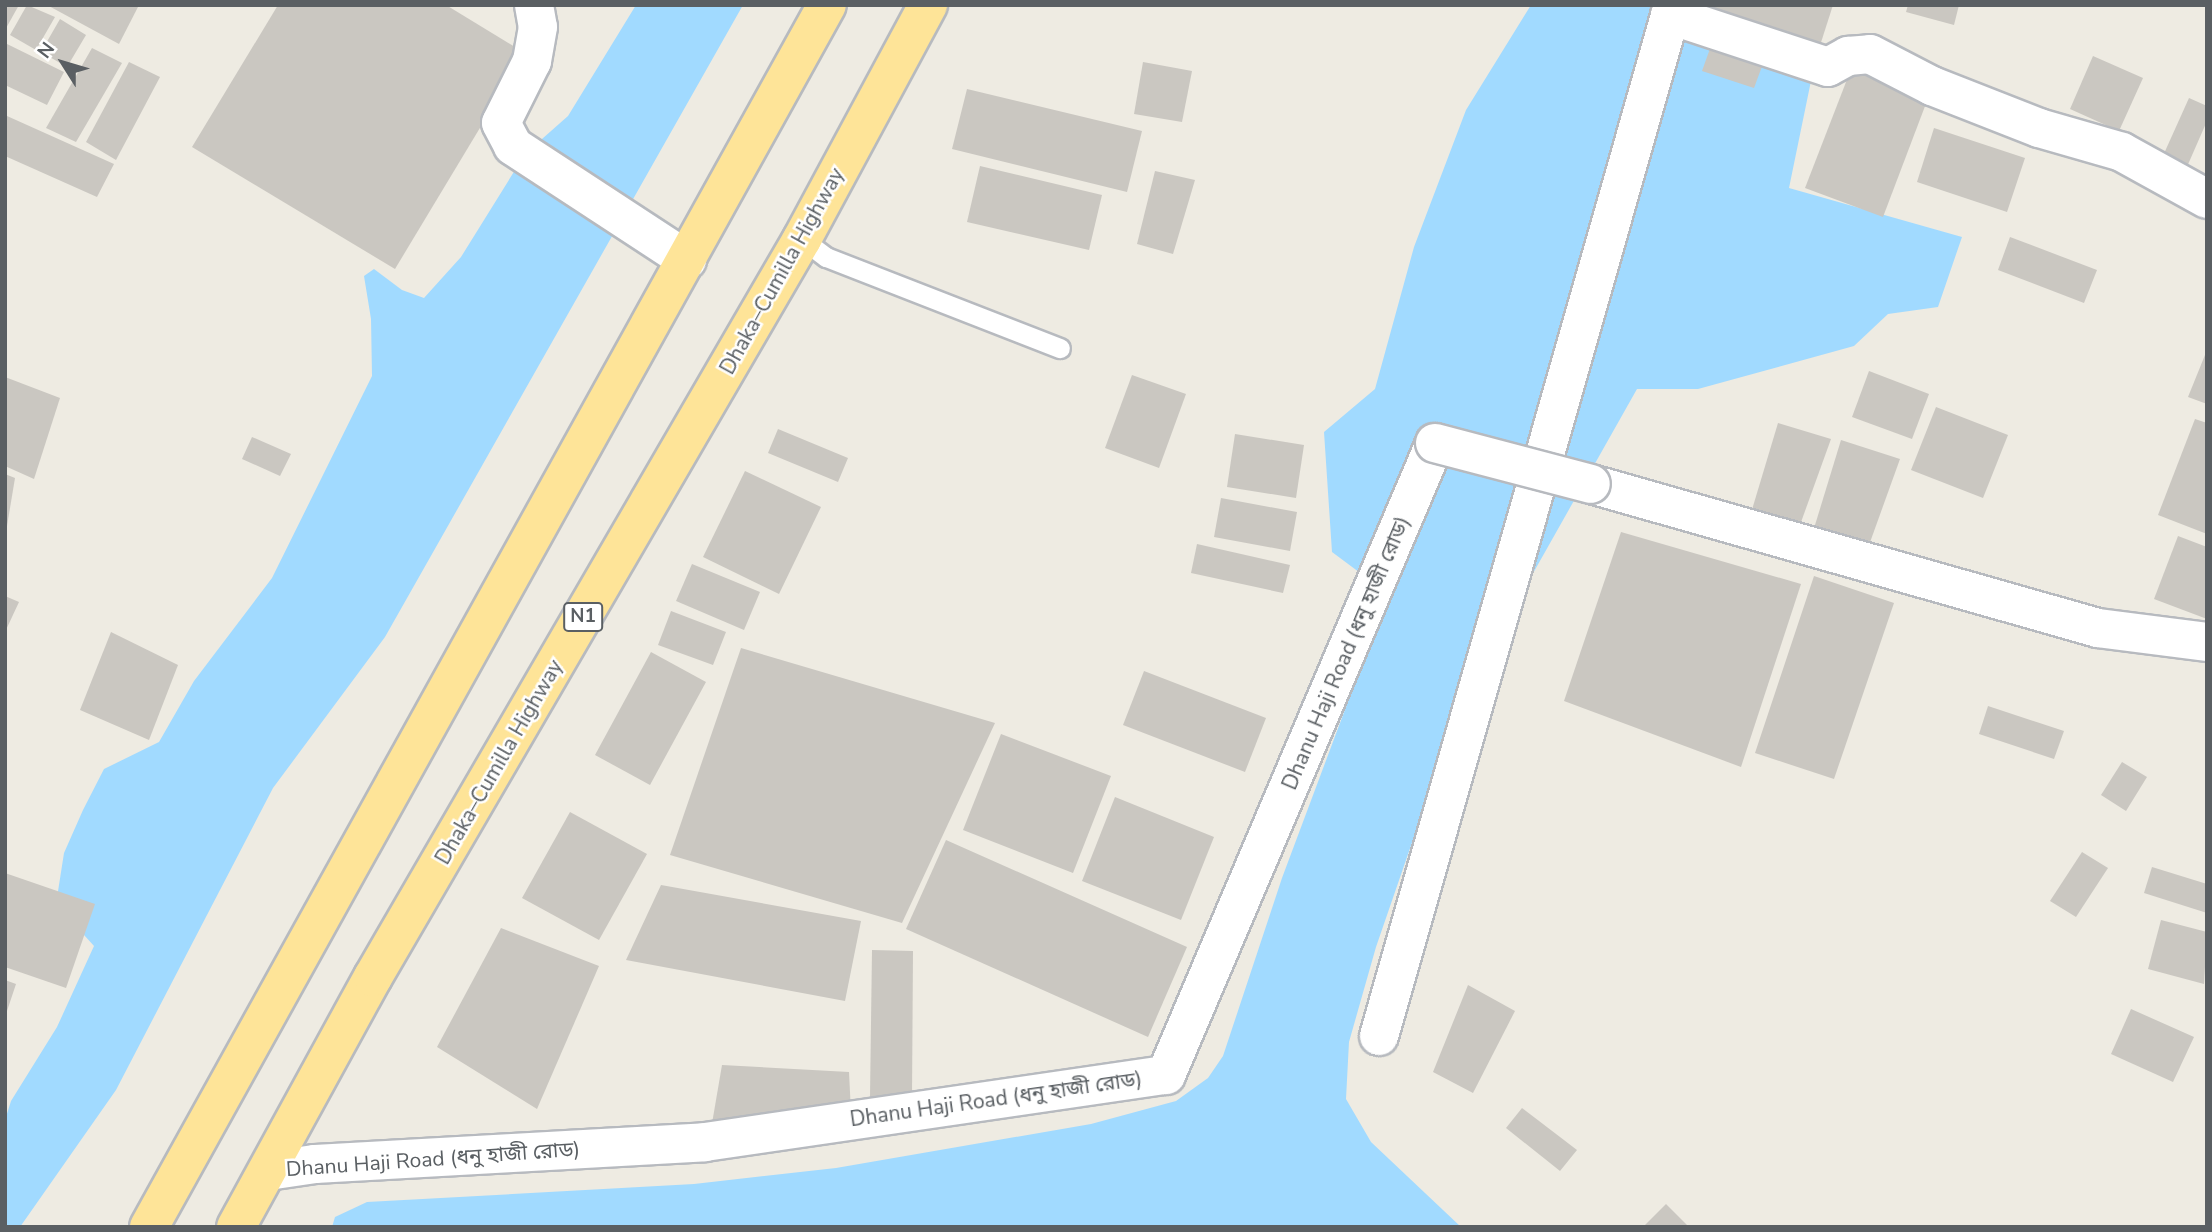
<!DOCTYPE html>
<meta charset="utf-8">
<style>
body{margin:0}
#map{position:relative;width:2212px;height:1232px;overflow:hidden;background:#eeebe2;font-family:"Nunito Sans","Noto Sans Bengali",sans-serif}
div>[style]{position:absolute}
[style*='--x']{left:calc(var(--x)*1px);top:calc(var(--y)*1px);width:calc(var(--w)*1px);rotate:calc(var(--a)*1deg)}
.water>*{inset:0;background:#a1daff}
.building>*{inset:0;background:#cac7c1}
.roads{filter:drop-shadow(2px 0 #b7babf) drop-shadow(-2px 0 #b7babf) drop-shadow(0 2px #b7babf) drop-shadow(0 -2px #b7babf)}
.service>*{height:19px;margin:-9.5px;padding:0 9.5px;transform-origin:9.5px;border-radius:9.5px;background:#fff}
.minor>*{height:38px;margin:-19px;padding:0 19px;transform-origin:19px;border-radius:19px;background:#fff}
.trunk>*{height:38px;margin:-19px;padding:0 19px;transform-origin:19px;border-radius:19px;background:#fee498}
.bridges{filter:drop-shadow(2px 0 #b7babf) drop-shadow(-2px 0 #b7babf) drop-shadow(0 2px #b7babf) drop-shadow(0 -2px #b7babf)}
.minor-bridge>*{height:38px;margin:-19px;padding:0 19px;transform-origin:19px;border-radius:19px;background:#fff}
span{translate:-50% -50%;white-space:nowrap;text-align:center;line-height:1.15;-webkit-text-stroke:5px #fff;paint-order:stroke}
.shield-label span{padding:2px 5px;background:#fff;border:2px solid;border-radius:5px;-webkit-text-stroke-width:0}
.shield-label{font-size:19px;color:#5a5f63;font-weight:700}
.street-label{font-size:21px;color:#5a5f63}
.frame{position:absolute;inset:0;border:7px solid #5a5f63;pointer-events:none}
.north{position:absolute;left:28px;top:28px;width:70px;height:70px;-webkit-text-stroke:5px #fff;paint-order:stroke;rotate:307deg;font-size:19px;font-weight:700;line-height:28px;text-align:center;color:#5a5f63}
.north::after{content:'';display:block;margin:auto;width:24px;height:32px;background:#5a5f63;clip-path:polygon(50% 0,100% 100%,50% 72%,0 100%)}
</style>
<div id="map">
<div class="water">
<div style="clip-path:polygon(636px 5px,743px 5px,385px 637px,273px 788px,116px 1090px,20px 1227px,5px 1227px,5px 1120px,11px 1101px,57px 1027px,94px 946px,56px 904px,64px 853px,83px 810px,104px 769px,159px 742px,194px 681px,272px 578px,372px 376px,371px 319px,364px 276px,374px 269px,402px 290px,424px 298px,461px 257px,525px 154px,568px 116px)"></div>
<div style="clip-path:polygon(1531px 5px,1659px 5px,1812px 76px,1789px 188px,1962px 237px,1938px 307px,1888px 314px,1854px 346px,1698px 389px,1637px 389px,1488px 653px,1416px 831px,1376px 947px,1349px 1042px,1346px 1099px,1371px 1142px,1461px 1227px,332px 1227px,335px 1217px,367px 1202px,694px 1184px,836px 1168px,1091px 1124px,1176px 1101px,1208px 1078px,1223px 1056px,1282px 878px,1355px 683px,1375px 584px,1332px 552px,1324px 432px,1375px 389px,1414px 247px,1466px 110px)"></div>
</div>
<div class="building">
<div style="clip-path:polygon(5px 5px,19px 5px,5px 30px)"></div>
<div style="clip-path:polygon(27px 5px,55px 17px,36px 50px,10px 35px)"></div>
<div style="clip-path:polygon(47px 5px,139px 5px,119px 44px)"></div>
<div style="clip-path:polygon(278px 5px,446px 5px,525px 53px,395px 269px,192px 147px)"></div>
<div style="clip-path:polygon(1696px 5px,1833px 5px,1816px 58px)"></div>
<div style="clip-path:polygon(1908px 5px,1959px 5px,1954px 25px,1906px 12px)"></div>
<div style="clip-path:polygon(60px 19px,86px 35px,67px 67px,41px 52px)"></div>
<div style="clip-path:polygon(5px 43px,64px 72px,47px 105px,5px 85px)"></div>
<div style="clip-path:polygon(1712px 43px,1764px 61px,1754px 88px,1702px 71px)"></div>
<div style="clip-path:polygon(92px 48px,122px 63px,76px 142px,46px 128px)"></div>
<div style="clip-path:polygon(2093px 56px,2143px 78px,2119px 131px,2070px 109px)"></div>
<div style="clip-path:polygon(129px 62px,160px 77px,116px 160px,86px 142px)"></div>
<div style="clip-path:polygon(1143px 62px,1192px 71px,1182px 122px,1134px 114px)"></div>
<div style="clip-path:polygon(1853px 64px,1930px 93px,1883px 217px,1805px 188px)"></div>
<div style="clip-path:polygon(967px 89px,1142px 131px,1127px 192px,952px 149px)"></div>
<div style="clip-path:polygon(2189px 98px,2207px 106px,2207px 121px,2186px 169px,2162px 158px)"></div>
<div style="clip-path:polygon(7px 116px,114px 164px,97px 197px,5px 156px)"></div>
<div style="clip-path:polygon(1934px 128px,2025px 158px,2007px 212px,1917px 182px)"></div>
<div style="clip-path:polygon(980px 166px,1102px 195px,1089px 250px,967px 222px)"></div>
<div style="clip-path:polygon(1155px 171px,1195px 180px,1173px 254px,1137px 244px)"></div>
<div style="clip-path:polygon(2010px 237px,2097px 270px,2084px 303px,1998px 270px)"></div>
<div style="clip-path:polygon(2207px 350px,2207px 404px,2188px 397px)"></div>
<div style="clip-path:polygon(1869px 371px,1929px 394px,1912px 439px,1852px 417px)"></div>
<div style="clip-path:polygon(1132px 375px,1186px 394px,1159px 468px,1105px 448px)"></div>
<div style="clip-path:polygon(5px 377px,60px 398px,34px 479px,5px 466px)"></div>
<div style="clip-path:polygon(1936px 407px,2008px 435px,1983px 498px,1911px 470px)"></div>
<div style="clip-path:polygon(2195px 419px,2207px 423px,2207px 534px,2158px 515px)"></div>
<div style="clip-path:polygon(1778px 423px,1831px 439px,1796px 536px,1748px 523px)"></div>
<div style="clip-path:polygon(778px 429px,848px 458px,838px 482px,768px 453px)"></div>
<div style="clip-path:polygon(1235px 434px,1304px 445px,1296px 498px,1227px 487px)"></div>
<div style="clip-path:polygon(252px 437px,291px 454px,280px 476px,242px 459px)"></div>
<div style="clip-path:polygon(1841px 440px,1900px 459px,1864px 559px,1808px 548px)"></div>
<div style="clip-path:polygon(745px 471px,821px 507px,779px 594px,703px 557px)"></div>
<div style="clip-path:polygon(5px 474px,15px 478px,7px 526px,5px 526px)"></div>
<div style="clip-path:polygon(1221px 498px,1297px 512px,1290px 551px,1214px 537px)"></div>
<div style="clip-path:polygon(1621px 532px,1801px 584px,1741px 767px,1564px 701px)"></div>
<div style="clip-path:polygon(2178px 536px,2207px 547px,2207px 619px,2154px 599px)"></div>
<div style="clip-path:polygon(1197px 544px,1290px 565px,1283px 593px,1191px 573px)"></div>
<div style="clip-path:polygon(692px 564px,760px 592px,744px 630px,676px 601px)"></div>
<div style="clip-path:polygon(1814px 576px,1894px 603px,1834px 779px,1755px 753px)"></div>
<div style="clip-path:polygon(5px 596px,19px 602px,5px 632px)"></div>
<div style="clip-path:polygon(671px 611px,726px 632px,713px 665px,658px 645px)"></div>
<div style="clip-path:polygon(111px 632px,178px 665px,149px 740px,80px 710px)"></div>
<div style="clip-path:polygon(741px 648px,995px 723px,902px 923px,670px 855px)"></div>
<div style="clip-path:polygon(651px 652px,706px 682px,650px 785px,595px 755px)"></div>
<div style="clip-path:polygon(1144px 671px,1266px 718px,1245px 772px,1123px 725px)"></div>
<div style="clip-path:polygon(1988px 706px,2064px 731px,2054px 759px,1979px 734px)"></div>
<div style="clip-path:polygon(1001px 734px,1111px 776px,1073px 873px,963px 830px)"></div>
<div style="clip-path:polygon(2122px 762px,2147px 777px,2126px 811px,2101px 795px)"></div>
<div style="clip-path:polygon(1115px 797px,1214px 837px,1181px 920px,1082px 881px)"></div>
<div style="clip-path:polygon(570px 812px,647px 854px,599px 940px,522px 898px)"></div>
<div style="clip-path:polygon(946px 840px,1187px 947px,1148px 1037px,906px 929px)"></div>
<div style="clip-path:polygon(2082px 852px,2108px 868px,2076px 917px,2050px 901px)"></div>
<div style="clip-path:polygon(2152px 867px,2207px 884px,2207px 913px,2144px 893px)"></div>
<div style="clip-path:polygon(5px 873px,95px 904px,66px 988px,5px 967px)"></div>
<div style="clip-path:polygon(661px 885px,861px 921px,845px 1001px,626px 960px)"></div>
<div style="clip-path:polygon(2161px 920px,2207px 932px,2204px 984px,2148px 969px)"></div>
<div style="clip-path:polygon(501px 928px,599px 966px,537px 1109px,437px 1047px)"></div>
<div style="clip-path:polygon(872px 950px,913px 951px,912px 1097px,870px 1097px)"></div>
<div style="clip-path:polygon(5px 980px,16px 984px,6px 1014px,5px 1014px)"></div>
<div style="clip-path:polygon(1468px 985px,1515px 1011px,1473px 1093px,1433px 1072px)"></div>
<div style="clip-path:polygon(2131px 1009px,2194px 1037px,2173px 1082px,2111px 1054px)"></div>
<div style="clip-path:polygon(722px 1065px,849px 1072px,852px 1133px,709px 1141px)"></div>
<div style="clip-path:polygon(1522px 1108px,1577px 1150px,1560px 1171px,1506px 1128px)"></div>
<div style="clip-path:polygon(1666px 1204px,1689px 1227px,1643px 1227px)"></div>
</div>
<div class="roads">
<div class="service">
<div style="--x:802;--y:239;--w:30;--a:37"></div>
<div style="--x:826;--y:257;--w:251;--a:21.3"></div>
</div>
<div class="minor">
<div style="--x:534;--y:5;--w:22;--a:80"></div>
<div style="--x:538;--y:27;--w:35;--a:100"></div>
<div style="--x:532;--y:61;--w:69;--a:116.6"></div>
<div style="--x:501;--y:123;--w:26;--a:62"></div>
<div style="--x:513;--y:146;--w:208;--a:33.2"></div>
<div style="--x:1670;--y:15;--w:166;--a:18.2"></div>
<div style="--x:1828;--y:67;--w:23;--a:-29"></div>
<div style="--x:1848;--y:56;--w:22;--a:-5"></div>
<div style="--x:1870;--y:54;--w:70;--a:27.3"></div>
<div style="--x:1932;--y:86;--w:115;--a:21.4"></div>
<div style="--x:2039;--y:128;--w:86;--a:16.1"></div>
<div style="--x:2122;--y:152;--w:97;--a:28.9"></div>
<div style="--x:1591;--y:484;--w:527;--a:15.86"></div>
<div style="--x:2098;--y:628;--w:110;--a:7.3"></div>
<div style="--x:1379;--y:1036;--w:1072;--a:-74.08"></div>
<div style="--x:268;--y:1171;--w:48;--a:-8.5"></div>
<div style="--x:315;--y:1164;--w:391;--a:-3.2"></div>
<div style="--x:705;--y:1142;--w:466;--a:-8.3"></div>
<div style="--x:1166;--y:1075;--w:687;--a:-66.94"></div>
</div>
<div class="trunk">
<div style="--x:149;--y:1227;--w:1397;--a:-60.98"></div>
<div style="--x:236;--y:1227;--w:285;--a:-61.3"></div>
<div style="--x:373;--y:977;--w:854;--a:-59.83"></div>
<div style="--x:802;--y:239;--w:266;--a:-61.7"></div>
</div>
</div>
<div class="bridges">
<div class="minor-bridge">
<div style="--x:1435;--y:443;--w:161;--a:14.7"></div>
</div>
</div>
<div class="shield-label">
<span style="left:583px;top:617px">N1</span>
</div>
<div class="street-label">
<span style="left:782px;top:271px;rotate:-61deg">Dhaka–Cumilla Highway</span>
<span style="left:1346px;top:653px;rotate:-67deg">Dhanu Haji Road (ধনু হাজী রোড)</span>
<span style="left:499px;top:762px;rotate:-60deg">Dhaka–Cumilla Highway</span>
<span style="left:996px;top:1099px;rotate:-8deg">Dhanu Haji Road (ধনু হাজী রোড)</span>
<span style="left:433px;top:1159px;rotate:-4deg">Dhanu Haji Road (ধনু হাজী রোড)</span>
</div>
<div class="frame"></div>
<div class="north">N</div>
</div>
